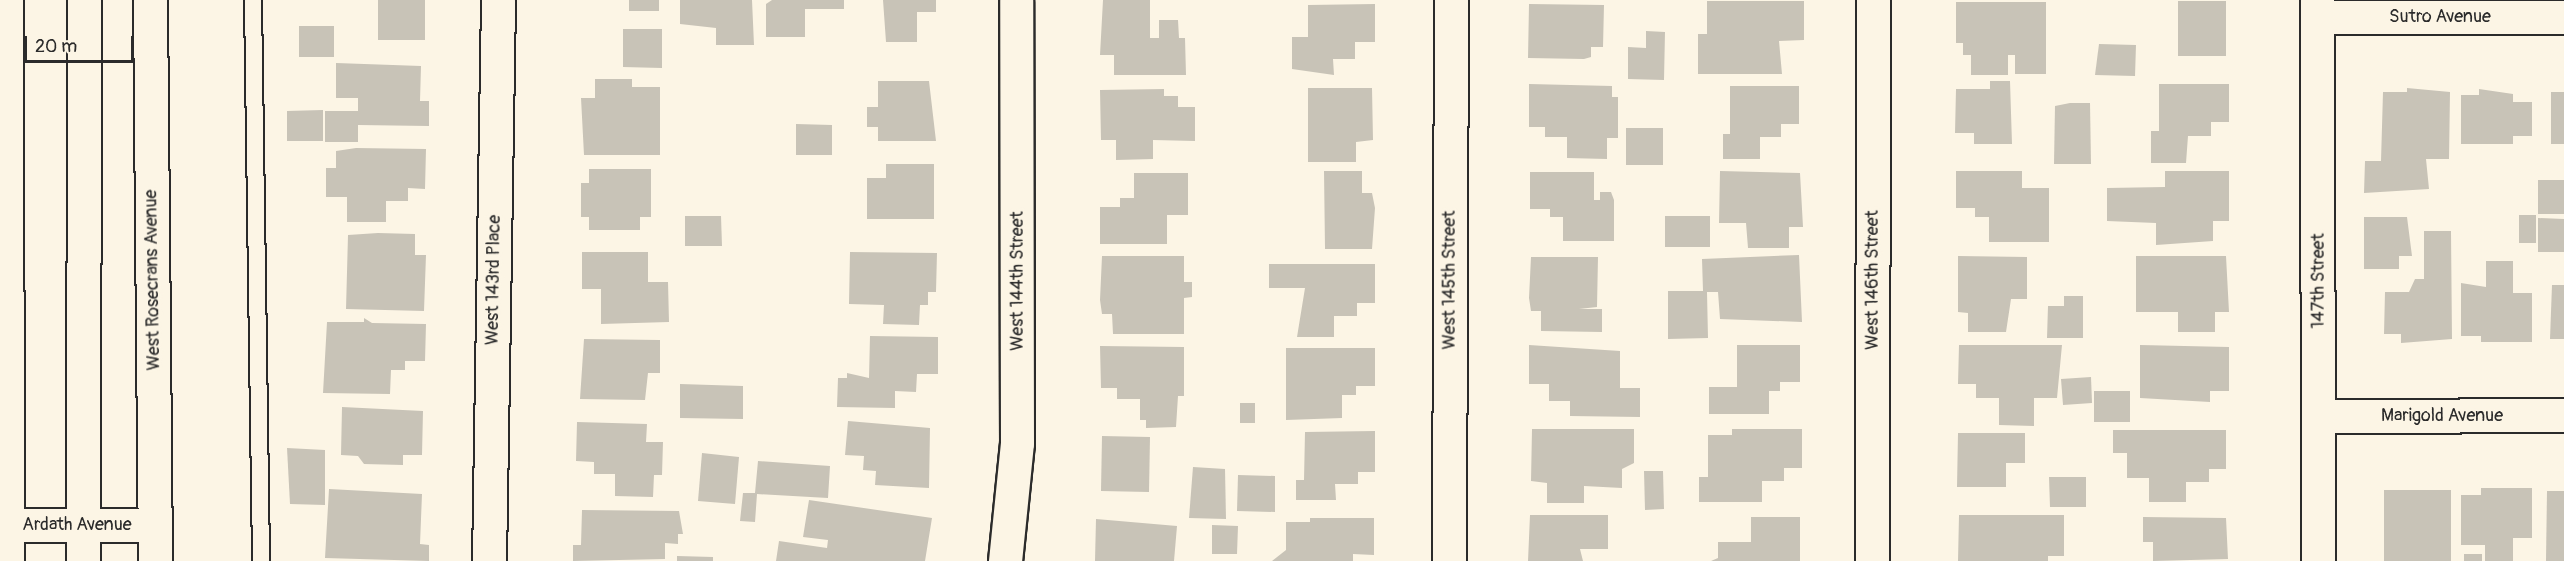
<!DOCTYPE html>
<style>
body{margin:0}
#map{position:relative;width:2564px;height:561px;overflow:hidden;background:#fcf5e5;font-family:Pangolin,sans-serif}
div>[style]{position:absolute}
[style*='--x']{left:calc(var(--x)*1px);top:calc(var(--y)*1px);width:calc(var(--w)*1px);rotate:calc(var(--a)*1deg)}
.building>*{inset:0;background:#c8c3b7}
.roads{filter:drop-shadow(2px 0 #2b2b2b) drop-shadow(-2px 0 #2b2b2b) drop-shadow(0 2px #2b2b2b) drop-shadow(0 -2px #2b2b2b)}
.service>*{height:16px;margin:-8px;padding:0 8px;transform-origin:8px;border-radius:8px;background:#fcf5e5}
.minor>*{height:33px;margin:-16.5px;padding:0 16.5px;transform-origin:16.5px;border-radius:16.5px;background:#fcf5e5}
.tertiary>*{height:33px;margin:-16.5px;padding:0 16.5px;transform-origin:16.5px;border-radius:16.5px;background:#fcf5e5}
.primary>*{height:33px;margin:-16.5px;padding:0 16.5px;transform-origin:16.5px;border-radius:16.5px;background:#fcf5e5}
span{translate:-50% -50%;white-space:nowrap;text-align:center;line-height:1.15;-webkit-text-stroke:6px #fcf5e5;paint-order:stroke}
.street-label{font-size:18px;color:#2b2b2b}
.scale{position:absolute;left:24px;top:36px;width:110px;height:27px;box-sizing:border-box;border:3px solid #2b2b2b;border-top:0;padding-left:8px;font-size:18px;line-height:21px;white-space:nowrap;color:#2b2b2b;-webkit-text-stroke:4px #fcf5e5;paint-order:stroke}
</style>
<div id="map">
<div class="building">
<div style="clip-path:polygon(378px 0,425px 0,425px 40px,378px 40px)"></div>
<div style="clip-path:polygon(629px 0,659px 0,659px 11px,629px 11px)"></div>
<div style="clip-path:polygon(680px 0,752px 0,754px 45px,716px 45px,716px 28px,680px 24px)"></div>
<div style="clip-path:polygon(772px 0,844px 0,844px 9px,805px 9px,805px 37px,766px 37px,766px 4px)"></div>
<div style="clip-path:polygon(883px 0,936px 0,936px 12px,917px 12px,917px 42px,886px 42px)"></div>
<div style="clip-path:polygon(1103px 0,1150px 0,1150px 38px,1159px 38px,1159px 20px,1178px 20px,1179px 38px,1185px 38px,1186px 75px,1114px 75px,1114px 55px,1100px 55px)"></div>
<div style="clip-path:polygon(1707px 1px,1804px 1px,1804px 40px,1779px 41px,1782px 74px,1698px 74px,1698px 34px,1707px 34px)"></div>
<div style="clip-path:polygon(2178px 1px,2226px 1px,2226px 56px,2178px 56px)"></div>
<div style="clip-path:polygon(1956px 2px,2046px 2px,2046px 74px,2015px 74px,2015px 55px,2008px 55px,2008px 75px,1971px 75px,1971px 55px,1963px 55px,1963px 43px,1956px 43px)"></div>
<div style="clip-path:polygon(1375px 4px,1375px 42px,1355px 42px,1355px 59px,1333px 59px,1334px 75px,1292px 69px,1292px 37px,1308px 37px,1308px 5px)"></div>
<div style="clip-path:polygon(1529px 4px,1604px 5px,1603px 47px,1591px 47px,1591px 57px,1584px 59px,1528px 58px)"></div>
<div style="clip-path:polygon(299px 26px,334px 26px,334px 57px,299px 57px)"></div>
<div style="clip-path:polygon(623px 29px,662px 29px,662px 68px,623px 67px)"></div>
<div style="clip-path:polygon(1646px 31px,1665px 32px,1664px 80px,1628px 79px,1628px 47px,1646px 48px)"></div>
<div style="clip-path:polygon(2099px 44px,2136px 45px,2135px 76px,2095px 75px)"></div>
<div style="clip-path:polygon(336px 63px,421px 66px,420px 101px,429px 101px,429px 126px,358px 125px,358px 142px,325px 142px,325px 111px,358px 111px,358px 98px,336px 98px)"></div>
<div style="clip-path:polygon(595px 79px,632px 79px,632px 87px,660px 87px,660px 155px,584px 155px,581px 98px,595px 98px)"></div>
<div style="clip-path:polygon(878px 81px,929px 81px,936px 141px,878px 141px,878px 127px,867px 127px,867px 107px,878px 107px)"></div>
<div style="clip-path:polygon(1990px 81px,2010px 81px,2012px 144px,1974px 144px,1974px 133px,1955px 133px,1956px 89px,1990px 89px)"></div>
<div style="clip-path:polygon(1529px 84px,1612px 86px,1612px 97px,1618px 97px,1618px 138px,1607px 138px,1607px 159px,1567px 158px,1567px 137px,1545px 137px,1545px 127px,1529px 127px)"></div>
<div style="clip-path:polygon(2159px 84px,2229px 84px,2229px 122px,2211px 122px,2211px 136px,2188px 136px,2186px 163px,2151px 163px,2151px 131px,2159px 131px)"></div>
<div style="clip-path:polygon(1730px 86px,1799px 86px,1799px 124px,1781px 124px,1781px 137px,1760px 137px,1760px 159px,1723px 159px,1723px 134px,1730px 134px)"></div>
<div style="clip-path:polygon(1308px 88px,1372px 88px,1373px 140px,1356px 142px,1356px 162px,1308px 162px)"></div>
<div style="clip-path:polygon(2407px 88px,2450px 92px,2449px 159px,2426px 159px,2429px 189px,2364px 193px,2365px 161px,2381px 161px,2383px 92px,2407px 92px)"></div>
<div style="clip-path:polygon(1164px 89px,1164px 96px,1178px 96px,1178px 107px,1195px 107px,1195px 141px,1153px 140px,1153px 159px,1116px 160px,1116px 140px,1101px 140px,1100px 90px)"></div>
<div style="clip-path:polygon(2479px 89px,2513px 94px,2513px 102px,2532px 102px,2532px 136px,2513px 136px,2513px 144px,2461px 144px,2461px 95px,2479px 95px)"></div>
<div style="clip-path:polygon(2551px 92px,2564px 92px,2564px 144px,2551px 144px)"></div>
<div style="clip-path:polygon(2070px 103px,2090px 103px,2091px 164px,2054px 164px,2055px 106px)"></div>
<div style="clip-path:polygon(323px 110px,323px 141px,287px 141px,287px 111px)"></div>
<div style="clip-path:polygon(796px 124px,832px 125px,832px 155px,796px 155px)"></div>
<div style="clip-path:polygon(1626px 128px,1663px 128px,1663px 165px,1626px 165px)"></div>
<div style="clip-path:polygon(356px 148px,426px 149px,425px 189px,408px 188px,408px 201px,386px 201px,386px 222px,347px 222px,347px 197px,326px 197px,326px 168px,336px 168px,336px 151px)"></div>
<div style="clip-path:polygon(886px 164px,934px 164px,934px 219px,867px 219px,867px 178px,886px 178px)"></div>
<div style="clip-path:polygon(589px 169px,651px 169px,651px 217px,640px 217px,640px 230px,589px 230px,589px 217px,581px 217px,581px 183px,589px 183px)"></div>
<div style="clip-path:polygon(1324px 171px,1362px 171px,1362px 193px,1372px 193px,1375px 208px,1372px 249px,1325px 249px)"></div>
<div style="clip-path:polygon(1720px 171px,1800px 173px,1803px 227px,1789px 227px,1789px 248px,1748px 248px,1746px 223px,1719px 223px)"></div>
<div style="clip-path:polygon(1956px 171px,2022px 171px,2022px 188px,2049px 188px,2049px 242px,1989px 242px,1989px 217px,1975px 217px,1975px 208px,1956px 208px)"></div>
<div style="clip-path:polygon(2165px 171px,2229px 171px,2229px 221px,2213px 221px,2213px 241px,2156px 245px,2156px 223px,2107px 221px,2107px 188px,2165px 187px)"></div>
<div style="clip-path:polygon(1530px 172px,1594px 172px,1594px 200px,1600px 200px,1600px 192px,1611px 192px,1614px 200px,1614px 241px,1563px 241px,1563px 217px,1550px 217px,1550px 209px,1530px 209px)"></div>
<div style="clip-path:polygon(1134px 173px,1188px 173px,1188px 215px,1167px 215px,1167px 244px,1100px 244px,1100px 207px,1120px 207px,1120px 198px,1134px 198px)"></div>
<div style="clip-path:polygon(2538px 180px,2564px 180px,2564px 214px,2538px 214px)"></div>
<div style="clip-path:polygon(2519px 215px,2536px 215px,2536px 243px,2519px 243px)"></div>
<div style="clip-path:polygon(685px 216px,721px 216px,722px 246px,685px 246px)"></div>
<div style="clip-path:polygon(1665px 216px,1710px 216px,1710px 247px,1665px 247px)"></div>
<div style="clip-path:polygon(2364px 217px,2407px 217px,2412px 256px,2399px 256px,2399px 269px,2364px 269px)"></div>
<div style="clip-path:polygon(2538px 218px,2564px 219px,2564px 252px,2538px 252px)"></div>
<div style="clip-path:polygon(2424px 231px,2451px 231px,2452px 339px,2401px 343px,2401px 334px,2384px 334px,2385px 292px,2409px 292px,2415px 279px,2424px 279px)"></div>
<div style="clip-path:polygon(378px 233px,415px 234px,415px 255px,426px 255px,424px 311px,346px 309px,348px 235px)"></div>
<div style="clip-path:polygon(582px 252px,648px 252px,648px 282px,668px 282px,669px 322px,601px 324px,601px 289px,582px 289px)"></div>
<div style="clip-path:polygon(850px 252px,937px 253px,936px 292px,928px 292px,928px 305px,920px 305px,919px 325px,883px 324px,884px 305px,849px 304px)"></div>
<div style="clip-path:polygon(1799px 255px,1802px 322px,1720px 319px,1718px 292px,1707px 292px,1708px 338px,1668px 339px,1668px 291px,1703px 291px,1702px 259px)"></div>
<div style="clip-path:polygon(1102px 256px,1184px 256px,1184px 282px,1192px 282px,1192px 297px,1184px 298px,1184px 334px,1113px 334px,1112px 314px,1102px 314px,1100px 300px)"></div>
<div style="clip-path:polygon(1958px 256px,2027px 257px,2027px 299px,2011px 299px,2006px 332px,1968px 332px,1968px 313px,1958px 312px)"></div>
<div style="clip-path:polygon(2136px 256px,2226px 256px,2229px 312px,2215px 312px,2215px 332px,2178px 332px,2178px 312px,2136px 312px)"></div>
<div style="clip-path:polygon(1531px 257px,1598px 257px,1597px 307px,1579px 309px,1602px 309px,1602px 332px,1541px 331px,1541px 311px,1531px 311px,1529px 298px)"></div>
<div style="clip-path:polygon(2486px 261px,2513px 261px,2513px 293px,2532px 293px,2532px 342px,2481px 342px,2481px 336px,2461px 336px,2461px 283px,2486px 287px)"></div>
<div style="clip-path:polygon(1269px 264px,1375px 264px,1375px 303px,1357px 303px,1357px 316px,1334px 316px,1334px 337px,1297px 337px,1305px 288px,1269px 288px)"></div>
<div style="clip-path:polygon(2552px 285px,2564px 285px,2564px 339px,2550px 339px)"></div>
<div style="clip-path:polygon(2064px 296px,2083px 296px,2083px 338px,2047px 338px,2048px 306px,2064px 306px)"></div>
<div style="clip-path:polygon(364px 318px,372px 323px,426px 324px,425px 361px,405px 361px,405px 370px,391px 370px,390px 394px,323px 393px,327px 322px,364px 322px)"></div>
<div style="clip-path:polygon(870px 336px,938px 337px,938px 374px,917px 374px,916px 392px,895px 391px,895px 408px,837px 407px,838px 378px,847px 378px,847px 373px,869px 378px)"></div>
<div style="clip-path:polygon(584px 339px,660px 340px,660px 373px,648px 373px,645px 400px,580px 399px)"></div>
<div style="clip-path:polygon(1529px 345px,1620px 351px,1620px 388px,1640px 388px,1640px 417px,1570px 416px,1570px 401px,1549px 401px,1549px 384px,1529px 384px)"></div>
<div style="clip-path:polygon(1737px 345px,1800px 345px,1800px 382px,1780px 382px,1780px 391px,1769px 391px,1769px 414px,1709px 414px,1709px 387px,1737px 387px)"></div>
<div style="clip-path:polygon(1959px 345px,2062px 345px,2057px 398px,2034px 398px,2034px 426px,1999px 425px,1999px 398px,1976px 398px,1976px 384px,1958px 384px)"></div>
<div style="clip-path:polygon(2140px 345px,2229px 347px,2229px 391px,2210px 391px,2210px 402px,2140px 398px)"></div>
<div style="clip-path:polygon(1100px 346px,1184px 347px,1184px 396px,1178px 396px,1176px 427px,1146px 428px,1146px 420px,1140px 420px,1140px 399px,1117px 399px,1117px 388px,1101px 388px)"></div>
<div style="clip-path:polygon(1286px 348px,1375px 348px,1375px 386px,1356px 386px,1356px 395px,1342px 395px,1342px 418px,1286px 420px)"></div>
<div style="clip-path:polygon(2091px 377px,2092px 403px,2063px 405px,2061px 379px)"></div>
<div style="clip-path:polygon(680px 384px,743px 386px,743px 419px,680px 418px)"></div>
<div style="clip-path:polygon(2094px 391px,2130px 391px,2130px 422px,2094px 422px)"></div>
<div style="clip-path:polygon(1240px 403px,1255px 403px,1255px 423px,1240px 423px)"></div>
<div style="clip-path:polygon(342px 407px,423px 411px,422px 455px,403px 455px,403px 465px,364px 464px,358px 456px,341px 455px)"></div>
<div style="clip-path:polygon(848px 421px,930px 428px,929px 488px,875px 485px,876px 471px,863px 470px,864px 456px,845px 455px)"></div>
<div style="clip-path:polygon(577px 422px,647px 424px,646px 442px,663px 442px,662px 475px,654px 475px,653px 497px,615px 496px,615px 474px,594px 474px,594px 462px,576px 461px)"></div>
<div style="clip-path:polygon(1532px 429px,1634px 429px,1634px 463px,1622px 469px,1622px 488px,1584px 486px,1584px 503px,1547px 503px,1547px 483px,1531px 481px)"></div>
<div style="clip-path:polygon(1732px 429px,1802px 429px,1802px 468px,1784px 468px,1784px 481px,1762px 481px,1762px 502px,1699px 502px,1699px 477px,1708px 477px,1708px 435px,1732px 435px)"></div>
<div style="clip-path:polygon(2113px 430px,2226px 430px,2226px 469px,2209px 469px,2209px 482px,2186px 482px,2186px 502px,2149px 502px,2149px 478px,2127px 478px,2127px 453px,2113px 453px)"></div>
<div style="clip-path:polygon(1375px 431px,1375px 472px,1358px 472px,1358px 484px,1335px 484px,1336px 500px,1296px 500px,1296px 480px,1304px 480px,1305px 432px)"></div>
<div style="clip-path:polygon(1958px 433px,2025px 433px,2025px 463px,2006px 463px,2006px 487px,1957px 487px)"></div>
<div style="clip-path:polygon(1102px 436px,1150px 437px,1149px 492px,1101px 491px)"></div>
<div style="clip-path:polygon(287px 448px,325px 450px,325px 505px,290px 504px)"></div>
<div style="clip-path:polygon(702px 453px,739px 457px,735px 504px,698px 501px)"></div>
<div style="clip-path:polygon(758px 461px,830px 466px,828px 498px,757px 494px,755px 522px,740px 521px,743px 493px,755px 493px)"></div>
<div style="clip-path:polygon(1193px 467px,1225px 469px,1226px 519px,1189px 518px)"></div>
<div style="clip-path:polygon(1644px 471px,1663px 471px,1664px 509px,1645px 510px)"></div>
<div style="clip-path:polygon(1238px 475px,1275px 476px,1275px 512px,1237px 511px)"></div>
<div style="clip-path:polygon(2049px 477px,2086px 477px,2086px 507px,2050px 507px)"></div>
<div style="clip-path:polygon(2481px 488px,2532px 488px,2532px 538px,2513px 538px,2513px 561px,2485px 561px,2485px 545px,2461px 545px,2461px 495px,2481px 495px)"></div>
<div style="clip-path:polygon(329px 489px,422px 494px,420px 544px,429px 545px,429px 561px,325px 558px)"></div>
<div style="clip-path:polygon(2384px 490px,2451px 490px,2451px 561px,2384px 561px)"></div>
<div style="clip-path:polygon(2547px 491px,2564px 491px,2564px 561px,2546px 561px)"></div>
<div style="clip-path:polygon(809px 500px,932px 518px,925px 561px,776px 561px,779px 541px,827px 548px,828px 540px,803px 537px)"></div>
<div style="clip-path:polygon(582px 510px,679px 511px,683px 534px,678px 534px,678px 544px,665px 543px,665px 559px,573px 561px,573px 545px,581px 545px)"></div>
<div style="clip-path:polygon(1530px 515px,1608px 515px,1608px 549px,1580px 549px,1583px 561px,1528px 561px)"></div>
<div style="clip-path:polygon(1959px 515px,2064px 515px,2064px 556px,2048px 556px,2048px 561px,1958px 561px)"></div>
<div style="clip-path:polygon(1751px 517px,1800px 517px,1800px 561px,1711px 561px,1718px 558px,1718px 542px,1751px 542px)"></div>
<div style="clip-path:polygon(2143px 517px,2226px 518px,2228px 559px,2153px 561px,2153px 542px,2143px 542px)"></div>
<div style="clip-path:polygon(1310px 518px,1374px 518px,1374px 555px,1353px 554px,1353px 561px,1272px 561px,1286px 550px,1286px 522px,1310px 522px)"></div>
<div style="clip-path:polygon(1096px 519px,1177px 526px,1174px 561px,1095px 561px)"></div>
<div style="clip-path:polygon(1212px 525px,1238px 526px,1237px 554px,1212px 554px)"></div>
<div style="clip-path:polygon(2464px 554px,2482px 554px,2482px 561px,2464px 561px)"></div>
<div style="clip-path:polygon(677px 556px,713px 557px,713px 561px,677px 561px)"></div>
</div>
<div class="roads">
<div class="service">
<div style="--x:253;--y:0;--w:561;--a:89.18"></div>
</div>
<div class="minor">
<div style="--x:6;--y:0;--w:561;--a:89.9"></div>
<div style="--x:2317;--y:17;--w:247;--a:0"></div>
<div style="--x:2319;--y:416;--w:245;--a:-0.2"></div>
<div style="--x:0;--y:525;--w:155;--a:0"></div>
<div style="--x:489;--y:561;--w:561;--a:-89.08"></div>
<div style="--x:1005;--y:561;--w:119;--a:-84.2"></div>
<div style="--x:1017;--y:443;--w:443;--a:-90.1"></div>
<div style="--x:1449;--y:561;--w:561;--a:-89.8"></div>
<div style="--x:1872;--y:561;--w:561;--a:-89.9"></div>
</div>
<div class="tertiary">
<div style="--x:2317;--y:0;--w:561;--a:89.9"></div>
</div>
<div class="primary">
<div style="--x:150;--y:0;--w:561;--a:89.49"></div>
<div style="--x:83;--y:561;--w:561;--a:-89.9"></div>
</div>
</div>
<div class="street-label">
<span style="left:2440px;top:17px">Sutro Avenue</span>
<span style="left:153px;top:280px;rotate:-91deg">West Rosecrans Avenue</span>
<span style="left:494px;top:280px;rotate:-89deg">West 143rd Place</span>
<span style="left:1450px;top:280px;rotate:-90deg">West 145th Street</span>
<span style="left:1873px;top:280px;rotate:-90deg">West 146th Street</span>
<span style="left:1018px;top:281px;rotate:-90deg">West 144th Street</span>
<span style="left:2319px;top:281px;rotate:-90deg">147th Street</span>
<span style="left:2442px;top:416px">Marigold Avenue</span>
<span style="left:77px;top:525px">Ardath Avenue</span>
</div>
<div class="scale">20 m</div>
</div>
